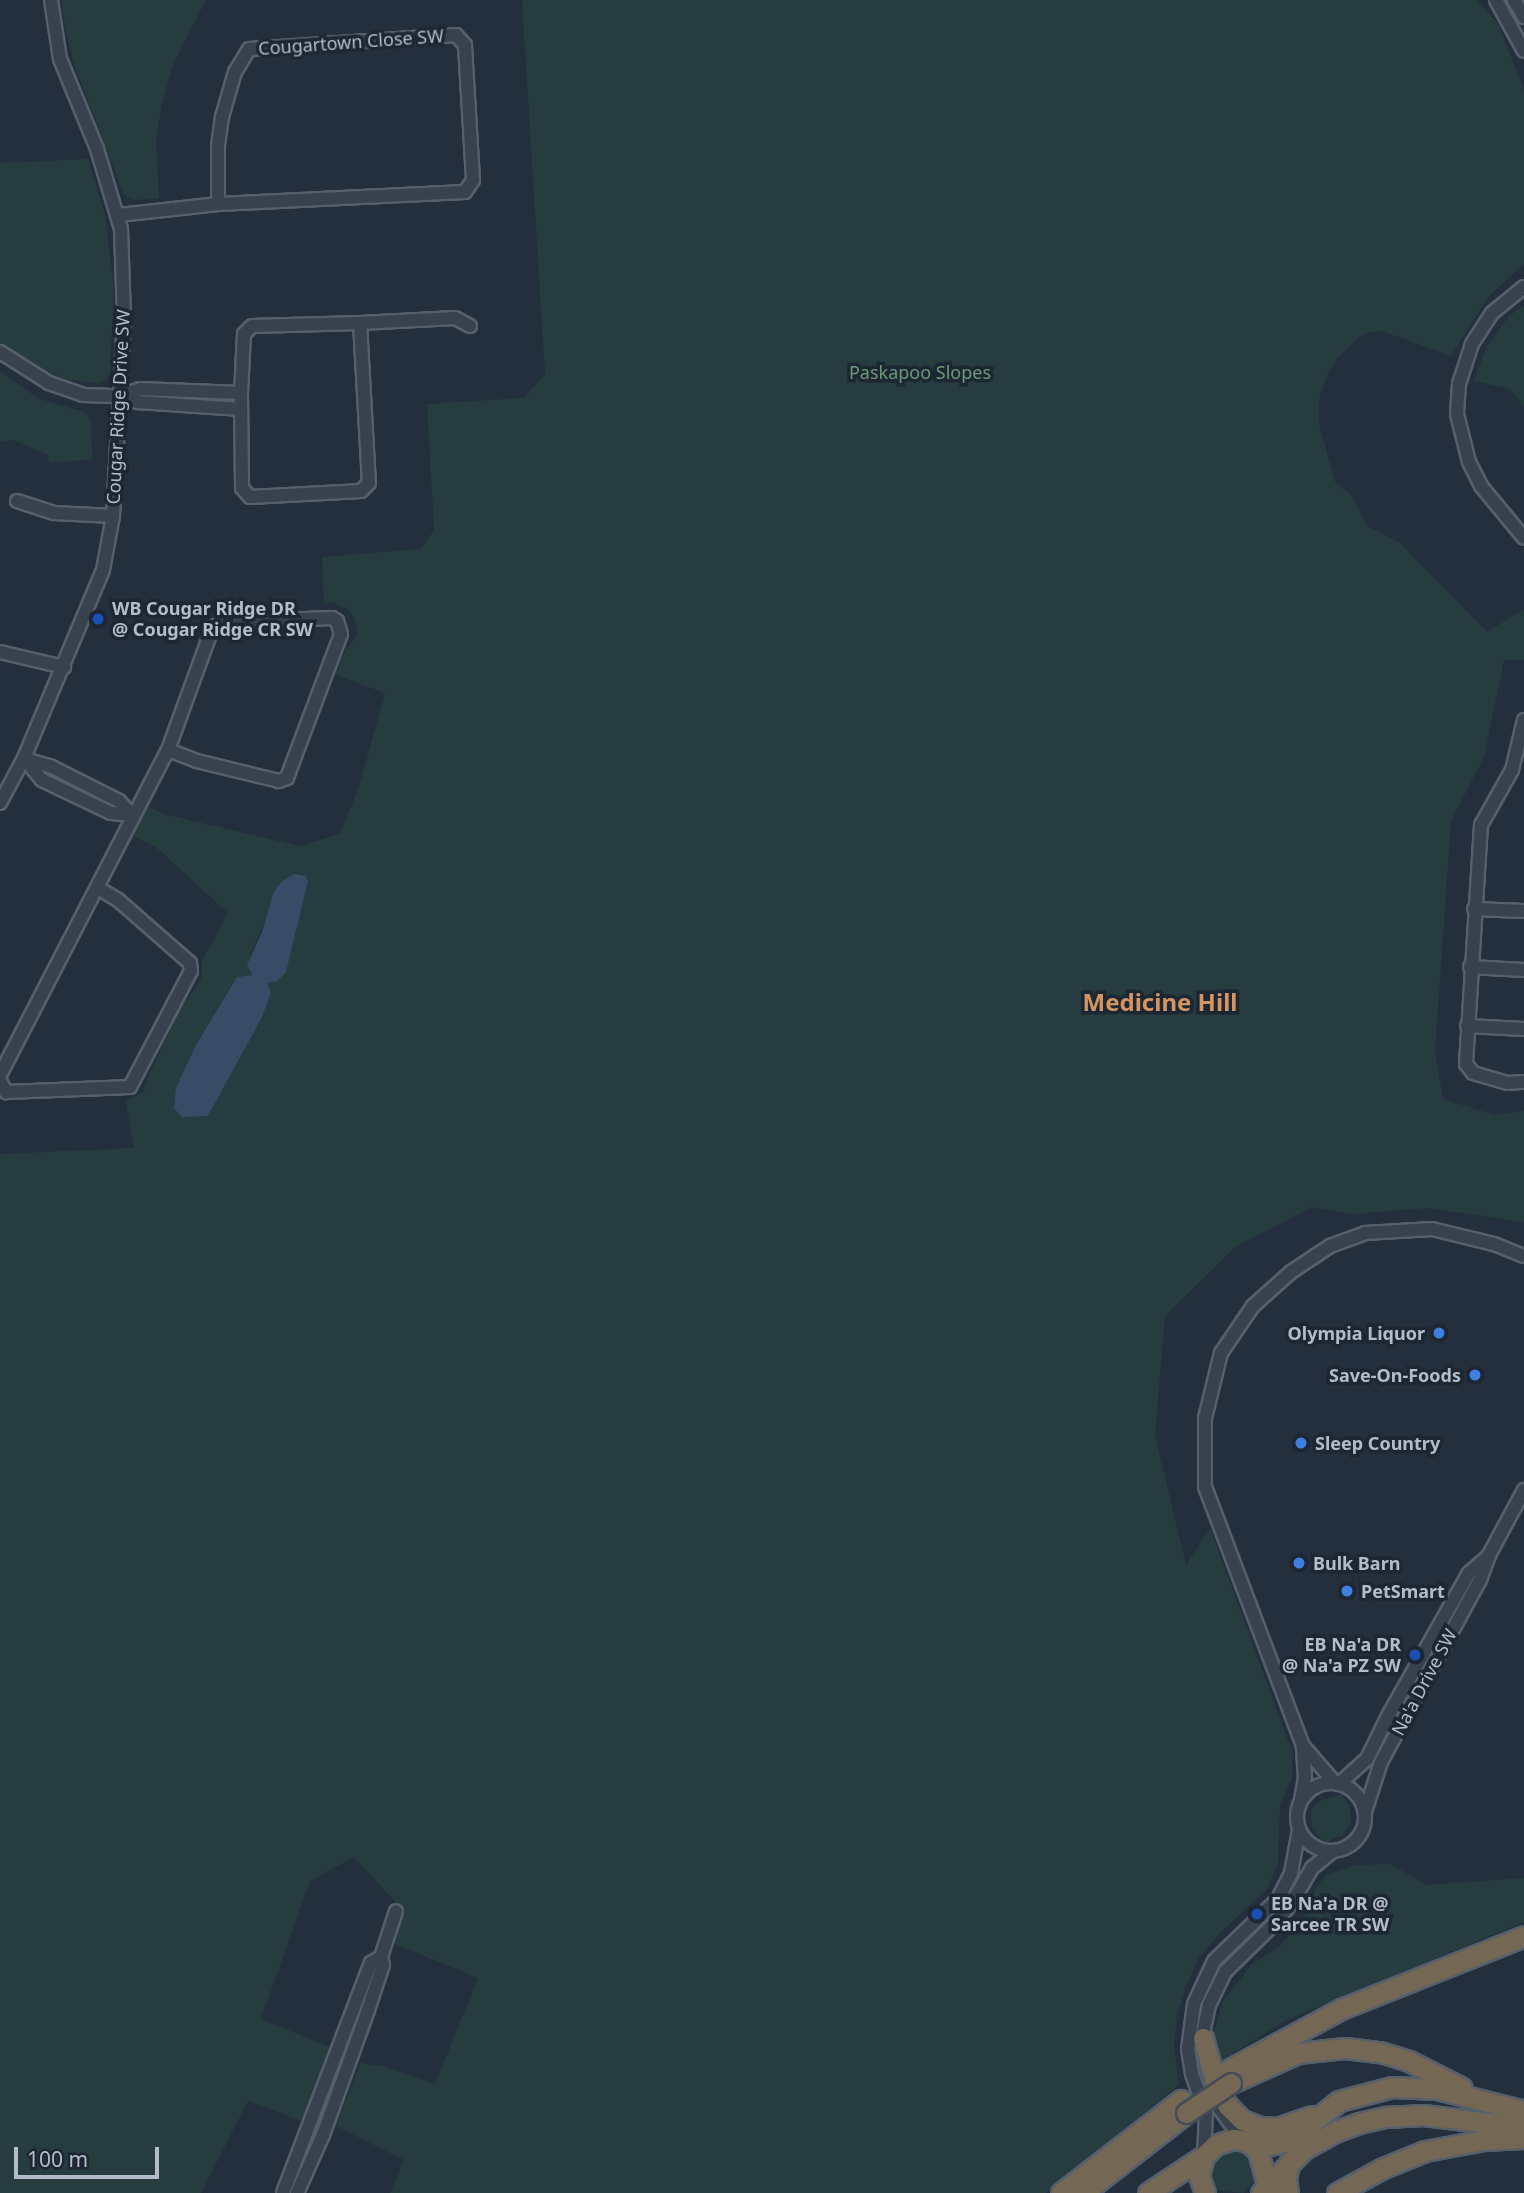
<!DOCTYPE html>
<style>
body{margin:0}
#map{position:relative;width:1524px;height:2193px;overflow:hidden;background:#242f3e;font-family:"Noto Sans",sans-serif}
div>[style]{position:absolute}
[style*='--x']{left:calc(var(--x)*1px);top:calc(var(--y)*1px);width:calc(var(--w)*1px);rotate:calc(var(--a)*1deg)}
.green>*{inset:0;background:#263c3f}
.water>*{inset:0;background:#394c67}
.roads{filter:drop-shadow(2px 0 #565f6c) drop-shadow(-2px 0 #565f6c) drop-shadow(0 2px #565f6c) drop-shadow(0 -2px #565f6c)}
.minor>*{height:12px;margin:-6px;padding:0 6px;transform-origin:6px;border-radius:6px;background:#38414e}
.minor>.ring{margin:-6px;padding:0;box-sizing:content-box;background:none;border:12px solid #38414e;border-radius:50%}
.highway>*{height:19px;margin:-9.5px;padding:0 9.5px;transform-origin:9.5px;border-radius:9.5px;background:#746855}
.bridges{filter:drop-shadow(2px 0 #434c59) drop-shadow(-2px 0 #434c59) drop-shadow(0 2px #434c59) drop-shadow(0 -2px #434c59)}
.highway-bridge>*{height:19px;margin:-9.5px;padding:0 9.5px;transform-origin:9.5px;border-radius:9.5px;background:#746855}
.dots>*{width:19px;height:19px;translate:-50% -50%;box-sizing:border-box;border:4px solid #1d2633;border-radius:50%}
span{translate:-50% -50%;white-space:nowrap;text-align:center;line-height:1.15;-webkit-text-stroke:7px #1d2633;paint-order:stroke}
.street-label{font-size:18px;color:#b4bcc9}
.park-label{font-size:18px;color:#6b9a76}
.poi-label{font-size:18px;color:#b4bcc9;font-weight:700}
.left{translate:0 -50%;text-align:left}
.right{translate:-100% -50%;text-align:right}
.district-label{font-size:24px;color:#d59563;font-weight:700}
.scale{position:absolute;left:14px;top:2147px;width:145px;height:32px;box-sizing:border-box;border:4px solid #b4bcc9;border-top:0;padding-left:9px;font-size:21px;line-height:24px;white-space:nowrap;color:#b4bcc9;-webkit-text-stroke:5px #1d2633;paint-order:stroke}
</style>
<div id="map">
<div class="green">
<div style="clip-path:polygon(62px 0,206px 0,174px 62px,162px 104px,156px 140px,159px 198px,135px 200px,124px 195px,73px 61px,62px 12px)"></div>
<div style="clip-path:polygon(evenodd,522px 0,1477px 0,1498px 24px,1524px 90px,1524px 264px,1489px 296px,1451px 356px,1382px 331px,1369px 332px,1357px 339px,1337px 358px,1327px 376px,1319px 399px,1319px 424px,1335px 482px,1351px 495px,1367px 526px,1400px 543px,1487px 632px,1524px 609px,1524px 660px,1504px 660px,1484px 757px,1451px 821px,1435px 1051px,1443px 1099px,1495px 1115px,1524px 1111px,1524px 1222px,1428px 1208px,1354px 1214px,1312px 1207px,1235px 1247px,1165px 1316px,1155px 1435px,1186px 1565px,1210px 1528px,1292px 1751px,1292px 1778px,1280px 1806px,1278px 1864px,1267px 1889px,1221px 1932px,1198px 1959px,1185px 1989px,1177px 2017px,1174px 2046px,1179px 2085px,1046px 2193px,390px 2193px,404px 2160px,336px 2126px,360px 2063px,383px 2066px,435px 2084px,478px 1978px,395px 1944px,402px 1909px,354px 1857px,310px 1881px,261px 2019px,332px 2048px,302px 2121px,248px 2101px,201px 2193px,0 2193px,0 1154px,134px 1148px,126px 1102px,144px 1091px,150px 1072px,181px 1007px,201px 981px,202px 961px,228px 913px,156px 847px,133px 836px,148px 807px,164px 814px,299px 846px,340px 834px,359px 787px,385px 693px,336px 675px,345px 651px,356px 637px,357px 629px,355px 619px,346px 608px,332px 602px,324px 604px,322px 557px,421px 549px,434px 530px,427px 404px,524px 398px,545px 374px,522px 0,308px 882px,295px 923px,296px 934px,267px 983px,238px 1061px,208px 1116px,189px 1065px,196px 1045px,237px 977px,253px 975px,249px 959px,268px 913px,308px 882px)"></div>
<div style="clip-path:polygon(88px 159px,105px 214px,114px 288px,110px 374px,106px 380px,98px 383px,67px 380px,50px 373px,0 345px,0 163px)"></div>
<div style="clip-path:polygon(1524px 306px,1524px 407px,1510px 389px,1474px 381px,1487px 346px,1509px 316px)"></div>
<div style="clip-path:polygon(0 371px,39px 399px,84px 412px,91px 419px,92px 460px,49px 462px,48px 455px,13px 440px,0 442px)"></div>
<div style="clip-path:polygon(1341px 1794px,1350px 1807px,1351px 1823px,1345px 1833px,1325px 1843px,1312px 1829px,1311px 1810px,1319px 1801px)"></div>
<div style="clip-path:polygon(1390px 1864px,1427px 1885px,1524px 1878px,1524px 1922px,1284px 2021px,1216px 2064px,1214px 2033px,1222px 2002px,1252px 1964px,1279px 1947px,1302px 1920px,1316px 1888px,1326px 1875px,1355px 1865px)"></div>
<div style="clip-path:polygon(1237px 2148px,1248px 2152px,1255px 2177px,1253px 2183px,1243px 2193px,1213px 2190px,1208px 2173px,1212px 2159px,1219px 2152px)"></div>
</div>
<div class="water">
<div style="clip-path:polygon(294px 874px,305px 876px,308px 881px,286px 972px,277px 981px,267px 983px,271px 992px,262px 1017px,208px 1116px,182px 1117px,174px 1108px,176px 1088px,196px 1045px,237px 977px,253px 975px,247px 965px,262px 932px,273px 894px,281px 882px)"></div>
</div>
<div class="roads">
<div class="minor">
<div style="--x:1496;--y:0;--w:58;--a:61.2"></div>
<div style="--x:1514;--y:0;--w:20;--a:60"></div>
<div style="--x:119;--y:215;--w:100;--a:-6.3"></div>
<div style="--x:218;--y:204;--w:247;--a:-2.8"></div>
<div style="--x:465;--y:192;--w:14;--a:-56"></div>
<div style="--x:473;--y:180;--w:135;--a:-93.4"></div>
<div style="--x:465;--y:45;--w:13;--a:-132"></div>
<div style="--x:456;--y:35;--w:207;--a:176.1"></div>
<div style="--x:249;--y:49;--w:27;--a:121"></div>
<div style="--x:235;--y:72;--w:47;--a:106.1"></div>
<div style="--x:222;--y:117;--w:29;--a:98"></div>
<div style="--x:218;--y:146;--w:58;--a:90"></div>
<div style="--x:1524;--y:287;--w:41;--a:140.9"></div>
<div style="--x:1492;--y:313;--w:37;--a:123"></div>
<div style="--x:1472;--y:344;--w:42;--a:108"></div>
<div style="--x:1459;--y:384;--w:30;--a:94"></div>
<div style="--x:1457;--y:414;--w:49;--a:76"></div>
<div style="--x:1469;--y:462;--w:27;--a:63"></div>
<div style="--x:1481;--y:486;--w:67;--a:50.4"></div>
<div style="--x:360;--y:323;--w:160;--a:86.8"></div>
<div style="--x:369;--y:483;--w:11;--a:135"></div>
<div style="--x:361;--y:491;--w:111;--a:176.9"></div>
<div style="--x:250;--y:497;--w:12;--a:-132"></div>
<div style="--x:242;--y:488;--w:95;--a:-90.6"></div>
<div style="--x:241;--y:393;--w:59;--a:-87.1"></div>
<div style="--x:244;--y:334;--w:11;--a:-45"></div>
<div style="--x:252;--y:326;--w:108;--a:-1.6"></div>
<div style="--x:360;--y:323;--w:95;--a:-3"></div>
<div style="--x:455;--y:318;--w:17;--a:28"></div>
<div style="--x:0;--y:352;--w:58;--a:32.3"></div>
<div style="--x:49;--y:383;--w:36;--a:19"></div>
<div style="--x:83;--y:395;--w:36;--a:2"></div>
<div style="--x:119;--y:396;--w:22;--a:-18"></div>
<div style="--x:140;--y:389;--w:101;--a:2.3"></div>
<div style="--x:119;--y:396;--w:20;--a:18"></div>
<div style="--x:138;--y:402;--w:103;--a:3.9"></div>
<div style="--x:17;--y:501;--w:39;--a:18"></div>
<div style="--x:54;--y:513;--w:59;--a:2.9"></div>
<div style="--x:0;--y:652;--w:66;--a:13.2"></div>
<div style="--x:1524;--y:720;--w:51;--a:103.5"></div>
<div style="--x:1512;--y:770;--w:63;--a:119.4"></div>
<div style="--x:1481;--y:825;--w:239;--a:93.6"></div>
<div style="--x:1466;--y:1064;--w:11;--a:52"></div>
<div style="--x:1473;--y:1073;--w:36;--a:16"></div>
<div style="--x:1508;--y:1083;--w:16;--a:-4"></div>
<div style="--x:24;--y:758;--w:28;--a:51"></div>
<div style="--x:42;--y:780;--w:76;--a:25.6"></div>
<div style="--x:111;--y:813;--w:21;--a:5"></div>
<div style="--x:25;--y:759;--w:26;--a:16"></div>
<div style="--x:50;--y:766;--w:77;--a:26.9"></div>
<div style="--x:119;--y:801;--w:19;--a:47"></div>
<div style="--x:0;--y:803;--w:51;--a:-61.9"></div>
<div style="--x:24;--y:758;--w:204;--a:-67.2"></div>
<div style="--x:103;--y:570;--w:55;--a:-79.5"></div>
<div style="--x:113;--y:516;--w:197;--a:-86.8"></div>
<div style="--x:124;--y:319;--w:90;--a:-91.9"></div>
<div style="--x:121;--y:229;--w:84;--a:-106.7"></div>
<div style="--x:97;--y:149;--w:97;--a:-112.3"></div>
<div style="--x:60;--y:59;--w:60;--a:-98.7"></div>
<div style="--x:1474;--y:909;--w:50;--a:2.3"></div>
<div style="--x:1470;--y:967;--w:54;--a:3.2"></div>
<div style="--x:1467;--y:1026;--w:57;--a:3"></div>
<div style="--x:0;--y:1075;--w:366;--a:-62.7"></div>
<div style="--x:168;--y:750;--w:129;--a:-70"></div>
<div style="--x:212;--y:629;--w:11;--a:-38"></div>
<div style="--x:221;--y:622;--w:111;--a:-2.1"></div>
<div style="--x:332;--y:618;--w:6;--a:31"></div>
<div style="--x:337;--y:621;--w:14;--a:73"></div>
<div style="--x:341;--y:634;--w:154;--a:110.6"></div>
<div style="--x:287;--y:778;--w:9;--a:159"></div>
<div style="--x:279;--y:781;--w:84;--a:-166.3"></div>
<div style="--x:197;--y:761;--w:31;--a:-159"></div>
<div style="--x:0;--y:1081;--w:13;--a:61"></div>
<div style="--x:6;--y:1092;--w:124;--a:-2.3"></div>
<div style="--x:130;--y:1087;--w:131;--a:-62.3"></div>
<div style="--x:191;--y:971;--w:8;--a:-97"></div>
<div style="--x:190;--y:963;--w:96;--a:-138.8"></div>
<div style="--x:118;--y:900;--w:23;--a:-149"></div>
<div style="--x:1303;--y:1746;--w:49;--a:49.1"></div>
<div class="ring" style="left:1297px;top:1783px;width:56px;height:56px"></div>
<div style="--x:1339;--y:1784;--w:38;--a:-42"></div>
<div style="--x:1367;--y:1759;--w:48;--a:-64"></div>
<div style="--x:1388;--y:1716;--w:164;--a:-60.5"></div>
<div style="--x:1469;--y:1573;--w:23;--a:-41"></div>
<div style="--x:1301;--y:1800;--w:22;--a:-80"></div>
<div style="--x:1305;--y:1778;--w:32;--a:-94"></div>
<div style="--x:1303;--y:1746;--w:277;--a:-110.7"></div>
<div style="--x:1205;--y:1487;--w:69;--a:-90"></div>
<div style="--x:1205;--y:1418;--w:67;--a:-76.2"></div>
<div style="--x:1221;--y:1353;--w:57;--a:-55.8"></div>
<div style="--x:1253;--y:1306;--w:51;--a:-41.8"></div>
<div style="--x:1291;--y:1272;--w:47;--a:-33.7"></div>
<div style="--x:1330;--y:1246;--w:37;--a:-20"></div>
<div style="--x:1365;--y:1233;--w:67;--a:-3.4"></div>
<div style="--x:1432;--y:1229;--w:64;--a:13.6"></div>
<div style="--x:1494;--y:1244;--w:32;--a:22"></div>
<div style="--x:1365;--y:1812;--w:52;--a:-72.3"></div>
<div style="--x:1381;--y:1762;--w:207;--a:-61.5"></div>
<div style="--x:1480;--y:1580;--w:27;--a:-70"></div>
<div style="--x:1489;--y:1555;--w:74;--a:-61.7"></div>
<div style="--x:1201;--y:2043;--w:39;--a:-78"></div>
<div style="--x:1209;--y:2005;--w:37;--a:-64"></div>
<div style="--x:1225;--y:1972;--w:69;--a:-44.4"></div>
<div style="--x:1274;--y:1924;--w:26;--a:-50"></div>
<div style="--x:1291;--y:1904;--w:42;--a:-59.7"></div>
<div style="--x:1312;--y:1868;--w:26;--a:-39"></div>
<div style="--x:1214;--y:2101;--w:26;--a:54"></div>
<div style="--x:1229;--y:2122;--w:25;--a:45"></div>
<div style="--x:1204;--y:2155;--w:42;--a:-87.3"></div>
<div style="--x:1206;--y:2113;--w:41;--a:-109.7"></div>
<div style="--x:1192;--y:2074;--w:25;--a:-99"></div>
<div style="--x:1188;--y:2049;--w:45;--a:-82.4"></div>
<div style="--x:1194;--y:2004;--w:47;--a:-65.1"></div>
<div style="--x:1214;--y:1961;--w:89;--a:-44.1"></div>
<div style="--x:1278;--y:1899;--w:29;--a:-63"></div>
<div style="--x:1291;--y:1873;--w:44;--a:-79.5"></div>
<div style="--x:283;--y:2193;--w:246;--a:-69.1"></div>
<div style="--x:371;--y:1963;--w:12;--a:-31"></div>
<div style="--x:297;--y:2193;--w:64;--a:-65.9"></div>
<div style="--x:323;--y:2135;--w:133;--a:-70.2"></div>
<div style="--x:368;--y:2010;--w:47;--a:-71.6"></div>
<div style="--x:383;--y:1965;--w:8;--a:-104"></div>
<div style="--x:381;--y:1957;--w:48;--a:-71.9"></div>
</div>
<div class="highway">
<div style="--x:1203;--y:2038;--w:52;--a:74.4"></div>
<div style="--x:1217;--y:2088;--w:21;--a:59"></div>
<div style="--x:1228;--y:2106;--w:20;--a:45"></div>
<div style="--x:1242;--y:2120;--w:19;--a:21"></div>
<div style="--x:1260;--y:2127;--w:17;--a:3"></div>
<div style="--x:1277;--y:2128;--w:36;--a:-19"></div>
<div style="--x:1226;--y:2071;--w:131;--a:-28.3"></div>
<div style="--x:1341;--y:2009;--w:197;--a:-21.7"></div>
<div style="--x:1231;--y:2083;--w:73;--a:-24.1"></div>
<div style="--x:1298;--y:2053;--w:47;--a:-6.1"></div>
<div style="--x:1345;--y:2048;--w:35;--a:7"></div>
<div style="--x:1380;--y:2052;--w:30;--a:17"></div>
<div style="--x:1409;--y:2061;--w:59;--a:27"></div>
<div style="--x:1251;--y:2144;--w:19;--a:3"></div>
<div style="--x:1270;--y:2145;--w:19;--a:-12"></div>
<div style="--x:1289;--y:2141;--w:64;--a:-38.7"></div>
<div style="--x:1339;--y:2101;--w:55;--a:-14.8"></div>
<div style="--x:1392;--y:2087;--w:45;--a:2.5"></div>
<div style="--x:1437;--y:2089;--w:90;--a:14.2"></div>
<div style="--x:1061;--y:2193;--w:152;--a:-37.8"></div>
<div style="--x:1083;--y:2193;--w:130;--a:-37.8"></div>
<div style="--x:1148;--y:2193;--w:67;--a:-33.5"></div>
<div style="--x:1205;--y:2193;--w:18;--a:-109"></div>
<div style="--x:1199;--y:2176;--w:21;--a:-76"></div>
<div style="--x:1204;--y:2156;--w:16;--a:-45"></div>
<div style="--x:1215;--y:2145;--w:20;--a:-18"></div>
<div style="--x:1234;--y:2139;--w:13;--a:9"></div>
<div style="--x:1247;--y:2141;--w:15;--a:42"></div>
<div style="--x:1258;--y:2151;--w:42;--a:75"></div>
<div style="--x:1261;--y:2193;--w:62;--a:-45.7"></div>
<div style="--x:1304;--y:2149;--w:38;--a:-29"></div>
<div style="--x:1337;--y:2131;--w:23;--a:-20"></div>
<div style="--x:1359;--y:2123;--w:28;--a:-13"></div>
<div style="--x:1386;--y:2117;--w:37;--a:-3"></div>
<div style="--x:1423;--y:2115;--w:102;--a:6.8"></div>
<div style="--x:1288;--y:2193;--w:15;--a:-98"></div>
<div style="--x:1286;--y:2178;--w:17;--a:-77"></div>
<div style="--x:1337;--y:2193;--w:52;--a:-28.5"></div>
<div style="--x:1383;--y:2168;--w:45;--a:-22"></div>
<div style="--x:1425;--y:2151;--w:60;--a:-10.6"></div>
<div style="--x:1484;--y:2140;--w:40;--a:-2.9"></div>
</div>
</div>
<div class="bridges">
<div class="highway-bridge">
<div style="--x:1186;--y:2113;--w:54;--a:-33.7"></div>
</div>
</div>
<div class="dots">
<div style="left:98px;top:619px;background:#1a4fb4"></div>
<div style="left:1439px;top:1333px;background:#3f7fe0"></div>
<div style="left:1475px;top:1375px;background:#3f7fe0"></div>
<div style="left:1301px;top:1443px;background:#3f7fe0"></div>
<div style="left:1299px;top:1563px;background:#3f7fe0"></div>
<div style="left:1347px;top:1591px;background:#3f7fe0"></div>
<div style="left:1415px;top:1655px;background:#1a4fb4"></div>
<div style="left:1257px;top:1914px;background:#1a4fb4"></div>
</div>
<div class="street-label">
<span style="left:351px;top:42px;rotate:-4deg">Cougartown Close SW</span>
<span style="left:118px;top:407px;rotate:-87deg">Cougar Ridge Drive SW</span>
<span style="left:1424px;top:1682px;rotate:-62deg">Na'a Drive SW</span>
</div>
<div class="park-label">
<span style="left:920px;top:372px">Paskapoo Slopes</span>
</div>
<div class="poi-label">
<span class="left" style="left:112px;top:619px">WB Cougar Ridge DR<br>@ Cougar Ridge CR SW</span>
<span class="right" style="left:1425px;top:1333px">Olympia Liquor</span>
<span class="right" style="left:1461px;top:1375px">Save-On-Foods</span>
<span class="left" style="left:1315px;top:1443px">Sleep Country</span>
<span class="left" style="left:1313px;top:1563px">Bulk Barn</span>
<span class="left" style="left:1361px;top:1591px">PetSmart</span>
<span class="right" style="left:1401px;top:1655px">EB Na'a DR<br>@ Na'a PZ SW</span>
<span class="left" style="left:1271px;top:1914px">EB Na'a DR @<br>Sarcee TR SW</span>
</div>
<div class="district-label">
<span style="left:1160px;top:1002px">Medicine Hill</span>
</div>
<div class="scale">100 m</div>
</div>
